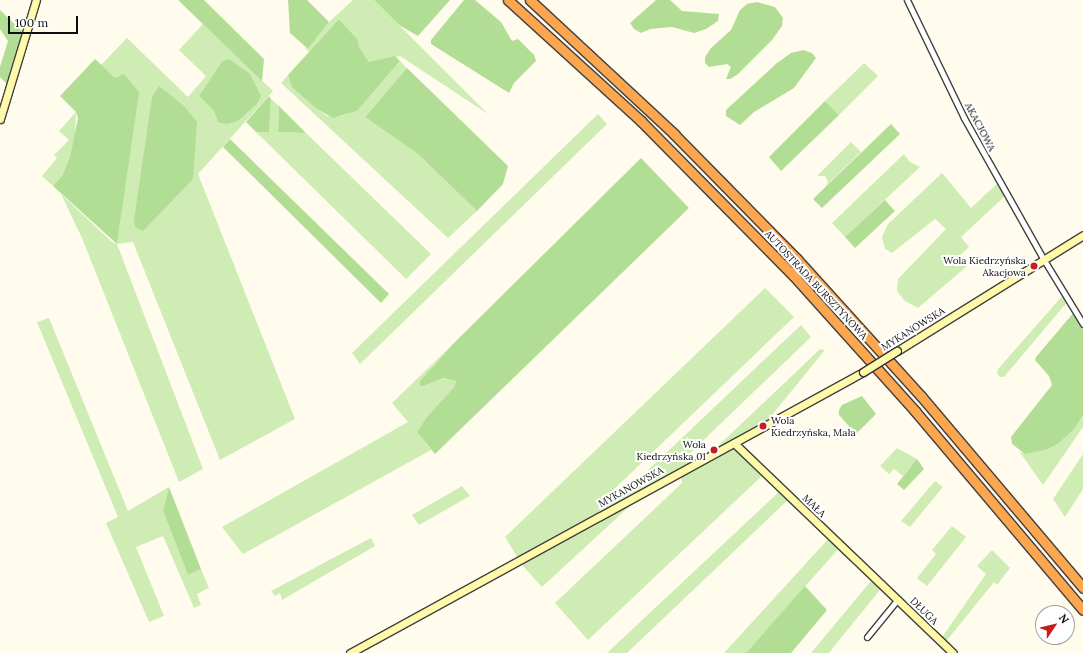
<!DOCTYPE html>
<meta charset="utf-8">
<style>
body{margin:0}
#map{position:relative;width:1083px;height:653px;overflow:hidden;background:#fffcee;font-family:Lora,serif}
div>[style]{position:absolute}
[style*='--x']{left:calc(var(--x)*1px);top:calc(var(--y)*1px);width:calc(var(--w)*1px);rotate:calc(var(--a)*1deg)}
.green>*{inset:0;background:#cfecb5}
.forest>*{inset:0;background:#b2dd94}
.roads{filter:drop-shadow(1px 0 #414141) drop-shadow(-1px 0 #414141) drop-shadow(0 1px #414141) drop-shadow(0 -1px #414141)}
.street>*{height:5px;margin:-2.5px;padding:0 2.5px;transform-origin:2.5px;border-radius:2.5px;background:#fff}
.secondary>*{height:7px;margin:-3.5px;padding:0 3.5px;transform-origin:3.5px;border-radius:3.5px;background:#fffaa9}
.highway>*{height:9px;margin:-4.5px;padding:0 4.5px;transform-origin:4.5px;border-radius:4.5px;background:#fca64f}
.bridges{filter:drop-shadow(1px 0 #303030) drop-shadow(-1px 0 #303030) drop-shadow(0 1px #303030) drop-shadow(0 -1px #303030)}
.secondary-bridge>*{height:7px;margin:-3.5px;padding:0 3.5px;transform-origin:3.5px;border-radius:3.5px;background:#fffaa9}
.dots>*{width:11px;height:11px;translate:-50% -50%;box-sizing:border-box;border:2px solid #fff;border-radius:50%}
span{translate:-50% -50%;white-space:nowrap;text-align:center;line-height:1.15;-webkit-text-stroke:4px #fff;paint-order:stroke}
.street-label{font-size:10px;color:#0e0e0e}
.poi-label{font-size:10px;color:#0e0e0e}
.right{translate:-100% -50%;text-align:right}
.left{translate:0 -50%;text-align:left}
.north{position:absolute;left:1035px;top:605px;width:40px;height:40px;box-sizing:border-box;background:#fff;border:1px solid #9f9f9f;border-radius:50%;rotate:55deg;font-size:11px;font-weight:700;line-height:16px;text-align:center;color:#0e0e0e}
.north::after{content:'';display:block;margin:auto;width:14px;height:18px;background:#c61e1e;clip-path:polygon(50% 0,100% 100%,50% 72%,0 100%)}
.scale{position:absolute;left:8px;top:16px;width:70px;height:18px;box-sizing:border-box;border:2px solid #0e0e0e;border-top:0;padding-left:5px;font-size:12px;line-height:14px;white-space:nowrap;color:#0e0e0e;-webkit-text-stroke:3px #fff;paint-order:stroke}
</style>
<div id="map">
<div class="green">
<div style="clip-path:polygon(353px 0,374px 0,488px 114px,400px 56px,369px 62px,359px 47px,358px 40px,339px 19px,309px 52px,305px 48px,308px 49px,329px 22px)"></div>
<div style="clip-path:polygon(evenodd,203px 24px,273px 91px,198px 174px,295px 419px,220px 460px,133px 242px,117px 244px,203px 469px,179px 482px,82px 238px,61px 194px,112px 242px,117px 244px,121px 216px,115px 78px,101px 65px,127px 38px,188px 97px,206px 76px,179px 50px,203px 24px,229px 59px,256px 105px,238px 121px,217px 119px,214px 111px,199px 96px,222px 61px,229px 59px)"></div>
<div style="clip-path:polygon(400px 61px,407px 68px,365px 117px,418px 154px,477px 211px,448px 238px,281px 83px,288px 75px,293px 87px,317px 109px,327px 116px,338px 117px,357px 111px)"></div>
<div style="clip-path:polygon(864px 63px,878px 76px,839px 115px,825px 101px)"></div>
<div style="clip-path:polygon(271px 99px,279px 106px,278px 132px,306px 133px,431px 254px,406px 279px,256px 132px,269px 132px)"></div>
<div style="clip-path:polygon(76px 112px,75px 135px,70px 157px,62px 176px,53px 186px,42px 176px,57px 158px,54px 155px,69px 140px,59px 131px)"></div>
<div style="clip-path:polygon(598px 114px,607px 124px,360px 364px,352px 353px)"></div>
<div style="clip-path:polygon(851px 142px,861px 152px,825px 187px,828px 182px,825px 176px,817px 176px)"></div>
<div style="clip-path:polygon(904px 154px,910px 162px,920px 167px,845px 237px,832px 223px)"></div>
<div style="clip-path:polygon(942px 173px,971px 208px,1000px 181px,1007px 194px,961px 237px,969px 247px,958px 257px,967px 266px,918px 308px,905px 301px,897px 291px,898px 279px,946px 229px,935px 219px,892px 253px,885px 249px,882px 237px,888px 224px)"></div>
<div style="clip-path:polygon(765px 288px,794px 317px,608px 495px,611px 497px,624px 493px,801px 325px,811px 337px,688px 455px,692px 460px,718px 446px,820px 349px,825px 350px,763px 426px,734px 443px,765px 473px,588px 640px,555px 603px,682px 483px,680px 472px,646px 491px,542px 587px,523px 566px,505px 537px)"></div>
<div style="clip-path:polygon(1064px 294px,1068px 301px,1004px 377px,1001px 377px,997px 374px,998px 369px)"></div>
<div style="clip-path:polygon(49px 318px,128px 511px,169px 487px,163px 511px,188px 575px,201px 569px,209px 588px,197px 594px,201px 605px,194px 608px,163px 536px,136px 547px,164px 616px,149px 622px,106px 523px,118px 517px,37px 322px)"></div>
<div style="clip-path:polygon(453px 344px,431px 368px,424px 386px,443px 378px,456px 381px,454px 387px,426px 418px,417px 432px,431px 450px,243px 554px,222px 527px,408px 422px,392px 403px)"></div>
<div style="clip-path:polygon(1083px 415px,1083px 427px,1043px 485px,1019px 451px,1025px 454px,1075px 428px)"></div>
<div style="clip-path:polygon(897px 448px,917px 459px,903px 476px,894px 469px,889px 474px,880px 466px)"></div>
<div style="clip-path:polygon(1083px 454px,1083px 489px,1065px 517px,1053px 499px)"></div>
<div style="clip-path:polygon(935px 481px,943px 487px,910px 527px,901px 521px)"></div>
<div style="clip-path:polygon(462px 486px,470px 496px,419px 525px,412px 515px)"></div>
<div style="clip-path:polygon(782px 489px,791px 497px,627px 653px,607px 653px)"></div>
<div style="clip-path:polygon(952px 526px,966px 537px,927px 586px,917px 578px,936px 554px,932px 550px)"></div>
<div style="clip-path:polygon(831px 536px,841px 546px,746px 653px,724px 653px)"></div>
<div style="clip-path:polygon(371px 538px,375px 546px,282px 600px,280px 593px,275px 596px,271px 591px)"></div>
<div style="clip-path:polygon(992px 550px,1010px 568px,997px 585px,994px 582px,944px 644px,940px 640px,986px 574px,977px 566px)"></div>
<div style="clip-path:polygon(875px 576px,884px 585px,836px 644px,829px 653px,811px 653px)"></div>
</div>
<div class="forest">
<div style="clip-path:polygon(178px 0,204px 0,264px 59px,262px 81px)"></div>
<div style="clip-path:polygon(288px 0,307px 0,329px 22px,308px 49px,290px 33px)"></div>
<div style="clip-path:polygon(374px 0,450px 0,418px 36px,399px 25px)"></div>
<div style="clip-path:polygon(464px 0,475px 0,501px 22px,512px 41px,518px 39px,534px 55px,536px 61px,514px 83px,509px 93px,431px 44px,431px 40px)"></div>
<div style="clip-path:polygon(656px 0,670px 0,682px 11px,719px 14px,718px 21px,706px 29px,694px 33px,672px 27px,650px 29px,641px 33px,634px 29px,630px 23px)"></div>
<div style="clip-path:polygon(757px 2px,775px 7px,783px 18px,782px 26px,772px 40px,738px 74px,730px 79px,726px 79px,731px 67px,727px 64px,709px 67px,705px 63px,705px 57px,711px 48px,731px 30px,740px 10px,747px 4px)"></div>
<div style="clip-path:polygon(0 10px,25px 34px,9px 86px,0 77px,0 67px,8px 41px,0 29px)"></div>
<div style="clip-path:polygon(339px 19px,358px 40px,359px 47px,369px 62px,395px 56px,400px 61px,357px 111px,333px 118px,317px 109px,292px 87px,288px 75px)"></div>
<div style="clip-path:polygon(803px 50px,812px 53px,816px 58px,794px 88px,754px 112px,740px 125px,726px 116px,726px 110px,777px 63px,791px 53px)"></div>
<div style="clip-path:polygon(95px 59px,115px 78px,124px 74px,139px 92px,117px 244px,53px 186px,62px 176px,70px 157px,78px 118px,76px 112px,60px 96px)"></div>
<div style="clip-path:polygon(229px 59px,250px 74px,261px 96px,256px 105px,238px 121px,227px 124px,218px 122px,214px 111px,199px 96px,222px 61px)"></div>
<div style="clip-path:polygon(407px 68px,508px 166px,503px 184px,477px 211px,418px 154px,365px 117px)"></div>
<div style="clip-path:polygon(159px 86px,184px 106px,197px 122px,193px 179px,143px 231px,135px 227px,134px 220px,152px 97px)"></div>
<div style="clip-path:polygon(269px 96px,271px 99px,269px 132px,256px 132px,246px 122px)"></div>
<div style="clip-path:polygon(825px 101px,839px 115px,781px 171px,769px 157px)"></div>
<div style="clip-path:polygon(279px 106px,306px 133px,278px 132px)"></div>
<div style="clip-path:polygon(891px 124px,900px 134px,822px 208px,813px 199px)"></div>
<div style="clip-path:polygon(230px 139px,389px 294px,381px 303px,223px 147px)"></div>
<div style="clip-path:polygon(641px 158px,689px 208px,435px 454px,417px 432px,426px 418px,454px 387px,456px 381px,443px 378px,424px 386px,420px 386px,420px 381px,453px 344px)"></div>
<div style="clip-path:polygon(885px 200px,895px 211px,855px 248px,845px 237px)"></div>
<div style="clip-path:polygon(1075px 311px,1083px 324px,1083px 415px,1075px 428px,1060px 442px,1048px 449px,1025px 454px,1012px 444px,1011px 437px,1052px 385px,1049px 376px,1035px 360px,1036px 357px)"></div>
<div style="clip-path:polygon(862px 396px,876px 414px,856px 434px,839px 415px,839px 410px,842px 405px)"></div>
<div style="clip-path:polygon(917px 459px,924px 469px,904px 490px,897px 484px)"></div>
<div style="clip-path:polygon(169px 487px,201px 569px,188px 575px,163px 511px)"></div>
<div style="clip-path:polygon(805px 586px,827px 610px,791px 653px,746px 653px)"></div>
</div>
<div class="roads">
<div class="street">
<div style="--x:907;--y:0;--w:131;--a:64.2"></div>
<div style="--x:964;--y:118;--w:163;--a:60.6"></div>
<div style="--x:1044;--y:260;--w:75;--a:58.6"></div>
<div style="--x:867;--y:637;--w:49;--a:-50.8"></div>
</div>
<div class="secondary">
<div style="--x:0;--y:119;--w:124;--a:-73.2"></div>
<div style="--x:897;--y:351;--w:219;--a:-31.9"></div>
<div style="--x:734;--y:443;--w:303;--a:43.8"></div>
<div style="--x:350;--y:653;--w:585;--a:-28.71"></div>
</div>
<div class="highway">
<div style="--x:508;--y:0;--w:180;--a:42.3"></div>
<div style="--x:641;--y:121;--w:216;--a:45.4"></div>
<div style="--x:793;--y:275;--w:183;--a:48.1"></div>
<div style="--x:915;--y:411;--w:260;--a:49.8"></div>
<div style="--x:530;--y:0;--w:197;--a:42.9"></div>
<div style="--x:674;--y:134;--w:175;--a:45.5"></div>
<div style="--x:797;--y:259;--w:185;--a:47.9"></div>
<div style="--x:921;--y:396;--w:251;--a:49.8"></div>
</div>
</div>
<div class="bridges">
<div class="secondary-bridge">
<div style="--x:863;--y:372;--w:40;--a:-32"></div>
</div>
</div>
<div class="dots">
<div style="left:1034px;top:266px;background:#c61e1e"></div>
<div style="left:763px;top:426px;background:#c61e1e"></div>
<div style="left:714px;top:450px;background:#c61e1e"></div>
</div>
<div class="street-label">
<span style="left:980px;top:127px;rotate:62deg">AKACJOWA</span>
<span style="left:816px;top:285px;rotate:47deg">AUTOSTRADA BURSZTYNOWA</span>
<span style="left:913px;top:329px;rotate:-32deg">MYKANOWSKA</span>
<span style="left:631px;top:487px;rotate:-29deg">MYKANOWSKA</span>
<span style="left:814px;top:506px;rotate:44deg">MAŁA</span>
<span style="left:924px;top:611px;rotate:44deg">DŁUGA</span>
</div>
<div class="poi-label">
<span class="right" style="left:1026px;top:266px">Wola Kiedrzyńska<br>Akacjowa</span>
<span class="left" style="left:771px;top:426px">Wola<br>Kiedrzyńska, Mała</span>
<span class="right" style="left:706px;top:450px">Wola<br>Kiedrzyńska 01</span>
</div>
<div class="north">N</div>
<div class="scale">100 m</div>
</div>
